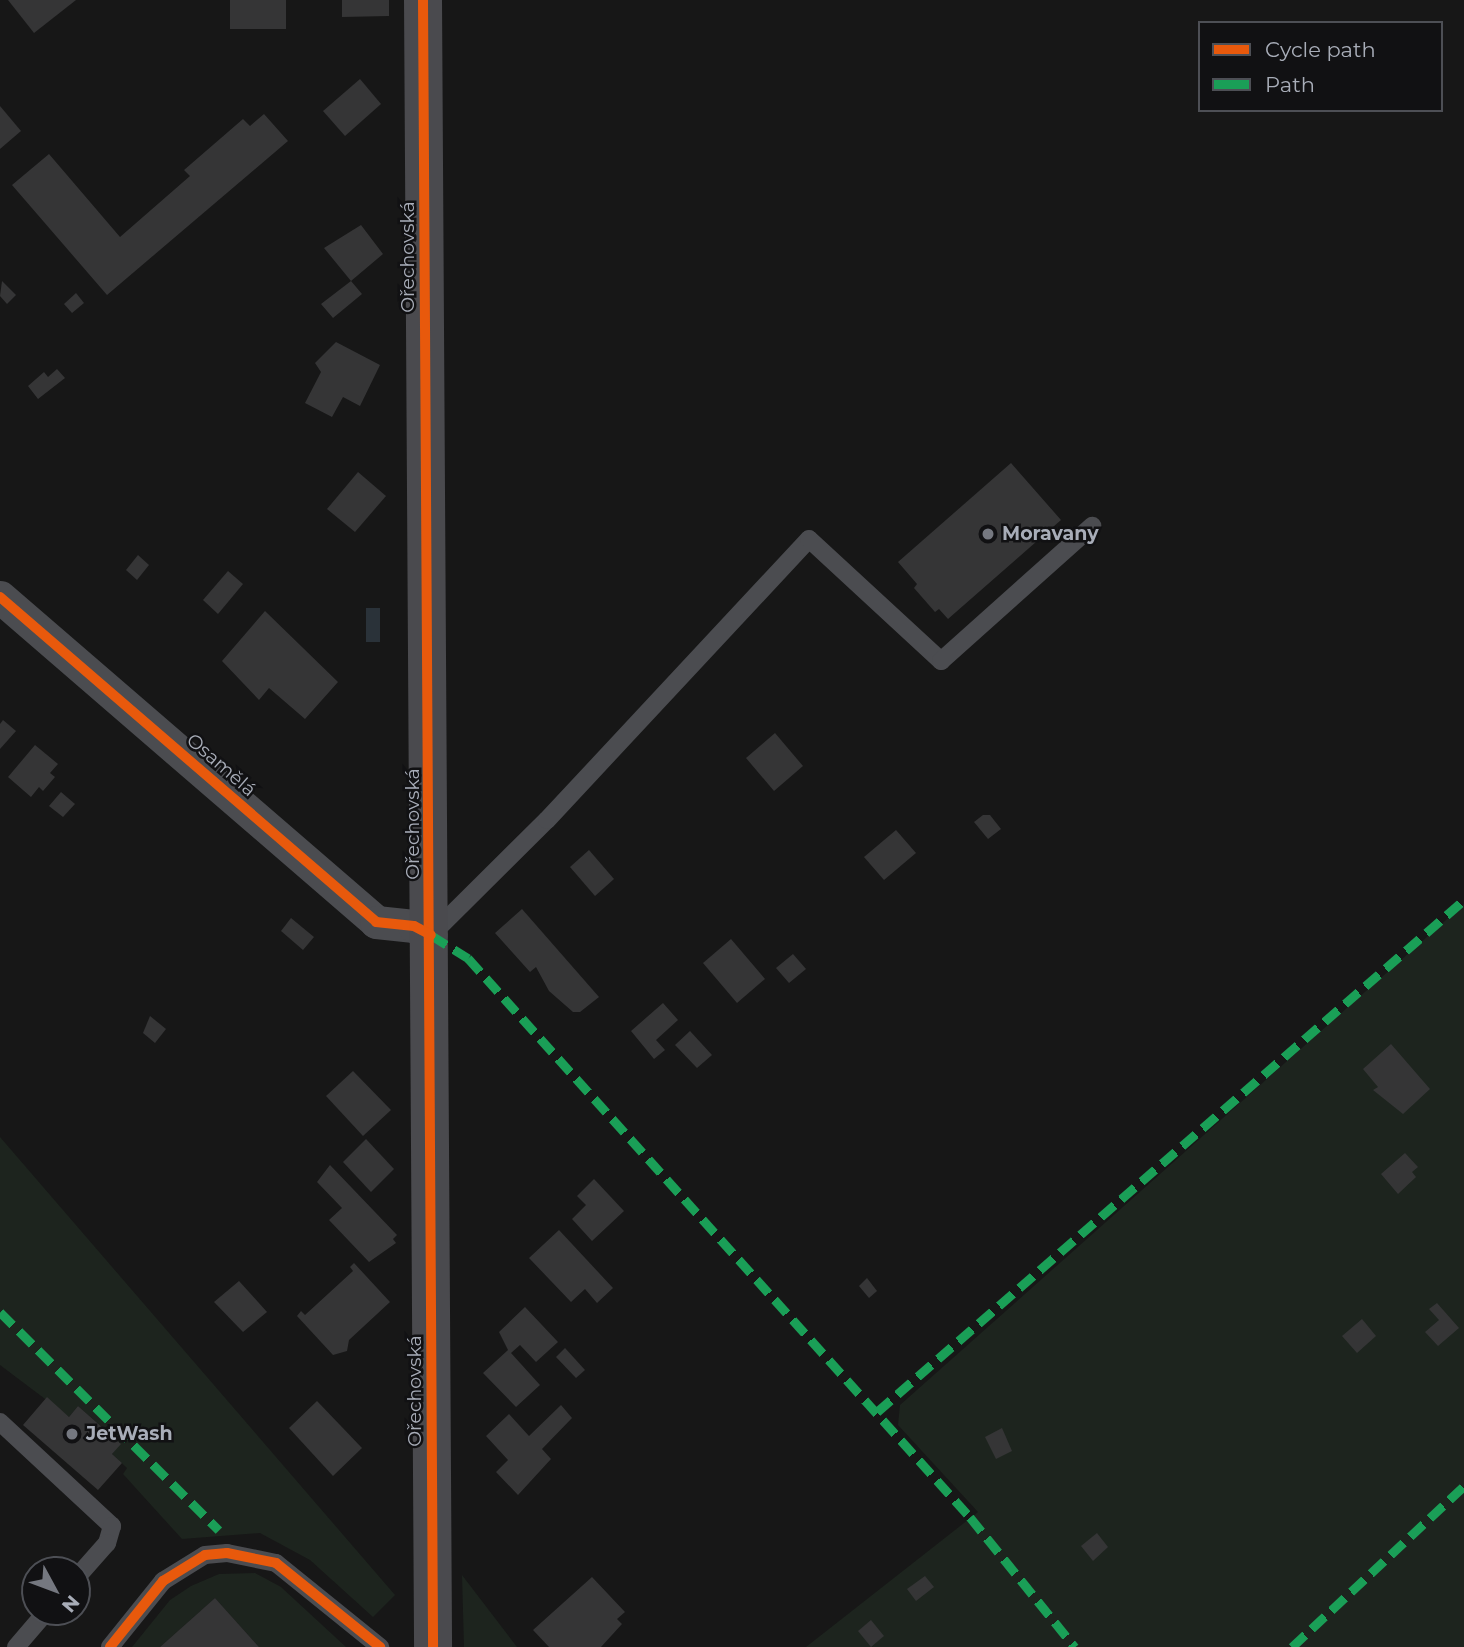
<!DOCTYPE html>
<html>
<head>
<meta charset="utf-8">
<style>
  body { margin:0 }
  #map { position:relative; width:1464px; height:1647px; overflow:hidden; background:#171717; font-family:Montserrat,sans-serif }
  div>[style] { position:absolute }
  [style*='--x'] { left:calc(var(--x)*1px); top:calc(var(--y)*1px); width:calc(var(--w)*1px); rotate:calc(var(--a)*1deg) }
  .green>* { inset:0; background:#1d241e }
  .water>* { inset:0; background:#2a3239 }
  .building>* { inset:0; background:#353536 }
  .lane>* { height:18px; margin:-9px; padding:0 9px; transform-origin:9px; border-radius:9px; background:#4b4c50 }
  .street>* { height:33px; margin:-16.5px; padding:0 16.5px; transform-origin:16.5px; border-radius:16.5px; background:#4b4c50 }
  .secondary>* { height:38px; margin:-19px; padding:0 19px; transform-origin:19px; border-radius:19px; background:#4a4a4e }
  .quiet>* { height:9px; margin-top:-4.5px; transform-origin:0; background:repeating-linear-gradient(90deg,#1a9f57 0 18px,transparent 0 27px) }
  .cycleway>* { height:10px; margin:-5px; padding:0 5px; transform-origin:5px; border-radius:5px; background:#e8590c }
  .dots>* { width:19px; height:19px; translate:-50% -50%; box-sizing:border-box; border:4px solid #111113; border-radius:50% }
  span { translate:-50% -50%; white-space:nowrap; text-align:center; line-height:1.15; -webkit-text-stroke:5px #111113; paint-order:stroke }
  .street-label { font-size:19px; color:#a8adb8 }
  .poi-label { font-size:19px; color:#a8adb8; font-weight:700 }
  .left { translate:0 -50%; text-align:left }
  .legend { position:absolute; left:1198px; top:21px; width:245px; height:91px; box-sizing:border-box; background:#111113; border:2px solid #4d4f55; margin:0; padding:9px 12px; list-style:none; font-size:21px; color:#a8adb8 }
  .legend li { display:flex; align-items:center; gap:14px; height:35px }
  .legend b { width:35px; border:2px solid #4d4f55 }
  .north { position:absolute; left:21px; top:1556px; width:70px; height:70px; box-sizing:border-box; background:#111113; border:2px solid #4d4f55; border-radius:50%; rotate:131deg; font-size:19px; font-weight:700; line-height:28px; text-align:center; color:#a8adb8 }
  .north::after { content:''; display:block; margin:auto; width:24px; height:32px; background:#757880; clip-path:polygon(50% 0,100% 100%,50% 72%,0 100%) }
</style>
</head>
<body>
<div id="map">
  <div class="green">
    <div style="clip-path:polygon(1464px 904px,1464px 1647px,806px 1647px,978px 1512px,898px 1425px,900px 1405px)"></div>
    <div style="clip-path:polygon(0 1137px,395px 1595px,373px 1617px,310px 1560px,260px 1533px,182px 1539px,123px 1474px,127px 1468px,112px 1454px,120px 1443px,78px 1406px,69px 1417px,0 1365px)"></div>
    <div style="clip-path:polygon(255px 1573px,281px 1587px,346px 1647px,259px 1647px,215px 1598px,160px 1647px,132px 1647px,170px 1600px,191px 1586px,219px 1574px)"></div>
    <div style="clip-path:polygon(462px 1575px,517px 1647px,464px 1647px)"></div>
  </div>
  <div class="water">
    <div style="clip-path:polygon(366px 608px,380px 608px,380px 642px,366px 642px)"></div>
  </div>
  <div class="building">
    <div style="clip-path:polygon(8px 0,76px 0,34px 33px)"></div>
    <div style="clip-path:polygon(230px 0,286px 0,286px 29px,230px 29px)"></div>
    <div style="clip-path:polygon(342px 0,389px 0,389px 16px,342px 17px)"></div>
    <div style="clip-path:polygon(360px 79px,381px 104px,345px 136px,323px 111px)"></div>
    <div style="clip-path:polygon(0 106px,21px 131px,0 149px)"></div>
    <div style="clip-path:polygon(264px 114px,288px 141px,107px 295px,12px 185px,49px 154px,120px 237px,190px 176px,184px 170px,243px 119px,250px 126px)"></div>
    <div style="clip-path:polygon(361px 225px,383px 254px,351px 281px,362px 294px,333px 318px,321px 304px,351px 281px,324px 248px)"></div>
    <div style="clip-path:polygon(2px 281px,16px 295px,7px 304px,0 296px)"></div>
    <div style="clip-path:polygon(76px 293px,84px 303px,72px 313px,64px 304px)"></div>
    <div style="clip-path:polygon(336px 342px,380px 365px,360px 406px,343px 397px,332px 417px,305px 403px,321px 372px,315px 363px)"></div>
    <div style="clip-path:polygon(57px 369px,65px 378px,38px 399px,28px 386px,44px 372px,48px 377px)"></div>
    <div style="clip-path:polygon(1011px 463px,1061px 520px,948px 619px,939px 609px,935px 612px,914px 588px,917px 584px,898px 562px)"></div>
    <div style="clip-path:polygon(358px 472px,386px 496px,355px 532px,327px 509px)"></div>
    <div style="clip-path:polygon(138px 555px,149px 565px,137px 580px,126px 570px)"></div>
    <div style="clip-path:polygon(228px 571px,243px 584px,218px 614px,203px 600px)"></div>
    <div style="clip-path:polygon(265px 611px,338px 682px,305px 719px,269px 688px,259px 700px,222px 661px)"></div>
    <div style="clip-path:polygon(3px 720px,16px 731px,0 749px,0 724px)"></div>
    <div style="clip-path:polygon(775px 733px,803px 766px,774px 791px,746px 758px)"></div>
    <div style="clip-path:polygon(35px 745px,58px 764px,50px 773px,55px 777px,43px 791px,39px 787px,31px 797px,8px 777px)"></div>
    <div style="clip-path:polygon(61px 792px,75px 804px,63px 817px,49px 806px)"></div>
    <div style="clip-path:polygon(983px 815px,990px 815px,1001px 829px,988px 839px,974px 822px)"></div>
    <div style="clip-path:polygon(896px 830px,916px 853px,884px 880px,864px 857px)"></div>
    <div style="clip-path:polygon(589px 850px,614px 879px,595px 896px,570px 867px)"></div>
    <div style="clip-path:polygon(522px 909px,599px 997px,580px 1012px,573px 1012px,549px 991px,536px 967px,530px 972px,495px 933px)"></div>
    <div style="clip-path:polygon(291px 918px,314px 937px,303px 950px,281px 931px)"></div>
    <div style="clip-path:polygon(731px 939px,765px 979px,737px 1003px,703px 963px)"></div>
    <div style="clip-path:polygon(793px 954px,806px 969px,789px 983px,776px 968px)"></div>
    <div style="clip-path:polygon(663px 1003px,678px 1020px,656px 1040px,665px 1050px,654px 1059px,631px 1031px)"></div>
    <div style="clip-path:polygon(150px 1016px,166px 1029px,155px 1043px,143px 1033px)"></div>
    <div style="clip-path:polygon(690px 1031px,712px 1055px,697px 1068px,675px 1045px)"></div>
    <div style="clip-path:polygon(1391px 1044px,1430px 1089px,1403px 1114px,1373px 1090px,1378px 1087px,1363px 1069px)"></div>
    <div style="clip-path:polygon(353px 1071px,391px 1110px,363px 1136px,326px 1096px)"></div>
    <div style="clip-path:polygon(366px 1139px,394px 1169px,371px 1192px,343px 1162px)"></div>
    <div style="clip-path:polygon(1405px 1153px,1418px 1167px,1412px 1172px,1416px 1177px,1398px 1194px,1381px 1174px)"></div>
    <div style="clip-path:polygon(330px 1165px,397px 1235px,393px 1239px,396px 1243px,369px 1262px,329px 1220px,342px 1208px,317px 1182px)"></div>
    <div style="clip-path:polygon(594px 1179px,624px 1211px,592px 1241px,572px 1219px,586px 1205px,577px 1196px)"></div>
    <div style="clip-path:polygon(559px 1230px,613px 1288px,597px 1303px,585px 1289px,571px 1302px,529px 1258px)"></div>
    <div style="clip-path:polygon(354px 1263px,390px 1302px,349px 1340px,347px 1351px,333px 1355px,297px 1316px,301px 1311px,305px 1315px,353px 1271px,350px 1267px)"></div>
    <div style="clip-path:polygon(867px 1278px,877px 1291px,869px 1298px,859px 1286px)"></div>
    <div style="clip-path:polygon(239px 1281px,267px 1312px,243px 1332px,214px 1302px)"></div>
    <div style="clip-path:polygon(1437px 1303px,1459px 1328px,1438px 1346px,1425px 1332px,1439px 1320px,1429px 1309px)"></div>
    <div style="clip-path:polygon(525px 1307px,558px 1342px,536px 1362px,520px 1345px,511px 1353px,540px 1385px,516px 1407px,483px 1373px,508px 1350px,499px 1332px)"></div>
    <div style="clip-path:polygon(1362px 1319px,1376px 1336px,1357px 1353px,1342px 1336px)"></div>
    <div style="clip-path:polygon(565px 1348px,585px 1370px,576px 1378px,556px 1357px)"></div>
    <div style="clip-path:polygon(47px 1397px,69px 1417px,78px 1406px,121px 1444px,112px 1454px,122px 1463px,98px 1490px,23px 1425px)"></div>
    <div style="clip-path:polygon(317px 1401px,362px 1448px,333px 1476px,289px 1428px)"></div>
    <div style="clip-path:polygon(561px 1405px,572px 1418px,542px 1449px,551px 1459px,518px 1495px,496px 1472px,508px 1460px,486px 1436px,509px 1414px,529px 1436px)"></div>
    <div style="clip-path:polygon(1002px 1428px,1012px 1451px,996px 1459px,985px 1437px)"></div>
    <div style="clip-path:polygon(1097px 1533px,1108px 1547px,1093px 1561px,1081px 1546px)"></div>
    <div style="clip-path:polygon(925px 1576px,934px 1587px,916px 1601px,907px 1589px)"></div>
    <div style="clip-path:polygon(592px 1577px,625px 1612px,617px 1619px,622px 1624px,601px 1647px,549px 1647px,533px 1630px)"></div>
    <div style="clip-path:polygon(215px 1598px,259px 1647px,160px 1647px)"></div>
    <div style="clip-path:polygon(871px 1620px,884px 1636px,871px 1647px,858px 1631px)"></div>
  </div>
  <div class="lane">
    <div style="--x:431;--y:935;--w:163;--a:-44.8"></div>
    <div style="--x:547;--y:820;--w:384;--a:-47"></div>
    <div style="--x:809;--y:539;--w:180;--a:42.7"></div>
    <div style="--x:941;--y:661;--w:203;--a:-41.8"></div>
    <div style="--x:0;--y:1422;--w:153;--a:42.9"></div>
    <div style="--x:112;--y:1526;--w:18;--a:106"></div>
    <div style="--x:107;--y:1543;--w:45;--a:131.4"></div>
    <div style="--x:16;--y:1647;--w:46;--a:-49.4"></div>
    <div style="--x:110;--y:1647;--w:85;--a:-51.2"></div>
    <div style="--x:163;--y:1581;--w:49;--a:-31.8"></div>
    <div style="--x:205;--y:1555;--w:22;--a:-5"></div>
    <div style="--x:227;--y:1553;--w:50;--a:11.5"></div>
    <div style="--x:276;--y:1563;--w:134;--a:38.9"></div>
  </div>
  <div class="street">
    <div style="--x:0;--y:597;--w:497;--a:40.8"></div>
    <div style="--x:376;--y:922;--w:38;--a:6"></div>
    <div style="--x:414;--y:926;--w:19;--a:28"></div>
  </div>
  <div class="secondary">
    <div style="--x:423;--y:0;--w:1647;--a:89.65"></div>
  </div>
  <div class="quiet">
    <div style="--x:431;--y:935;--w:44;--a:31.9"></div>
    <div style="--x:468;--y:958;--w:751;--a:48.08"></div>
    <div style="--x:970;--y:1517;--w:167;--a:51.1"></div>
    <div style="--x:0;--y:1312;--w:309;--a:44.9"></div>
    <div style="--x:877;--y:1412;--w:779;--a:-41.1"></div>
    <div style="--x:1292;--y:1647;--w:236;--a:-43.1"></div>
  </div>
  <div class="cycleway">
    <div style="--x:423;--y:0;--w:1647;--a:89.65"></div>
    <div style="--x:0;--y:597;--w:497;--a:40.8"></div>
    <div style="--x:376;--y:922;--w:38;--a:6"></div>
    <div style="--x:414;--y:926;--w:19;--a:28"></div>
    <div style="--x:110;--y:1647;--w:85;--a:-51.2"></div>
    <div style="--x:163;--y:1581;--w:49;--a:-31.8"></div>
    <div style="--x:205;--y:1555;--w:22;--a:-5"></div>
    <div style="--x:227;--y:1553;--w:50;--a:11.5"></div>
    <div style="--x:276;--y:1563;--w:134;--a:38.9"></div>
  </div>
  <div class="dots">
    <div style="left:988px;top:534px;background:#757880"></div>
    <div style="left:72px;top:1434px;background:#757880"></div>
  </div>
  <div class="street-label">
    <span style="left:408px;top:257px;rotate:-90deg">Ořechovská</span>
    <span style="left:221px;top:765px;rotate:41deg">Osamělá</span>
    <span style="left:413px;top:824px;rotate:-90deg">Ořechovská</span>
    <span style="left:415px;top:1391px;rotate:-90deg">Ořechovská</span>
  </div>
  <div class="poi-label">
    <span class="left" style="left:1002px;top:534px">Moravany</span>
    <span class="left" style="left:86px;top:1434px">JetWash</span>
  </div>
  <ul class="legend">
  <li><b style="height:9px;background:#e8590c"></b>Cycle path</li>
  <li><b style="height:9px;background:#1a9f57"></b>Path</li>
  </ul>
  <div class="north">N</div>
</div>
</body>
</html>
